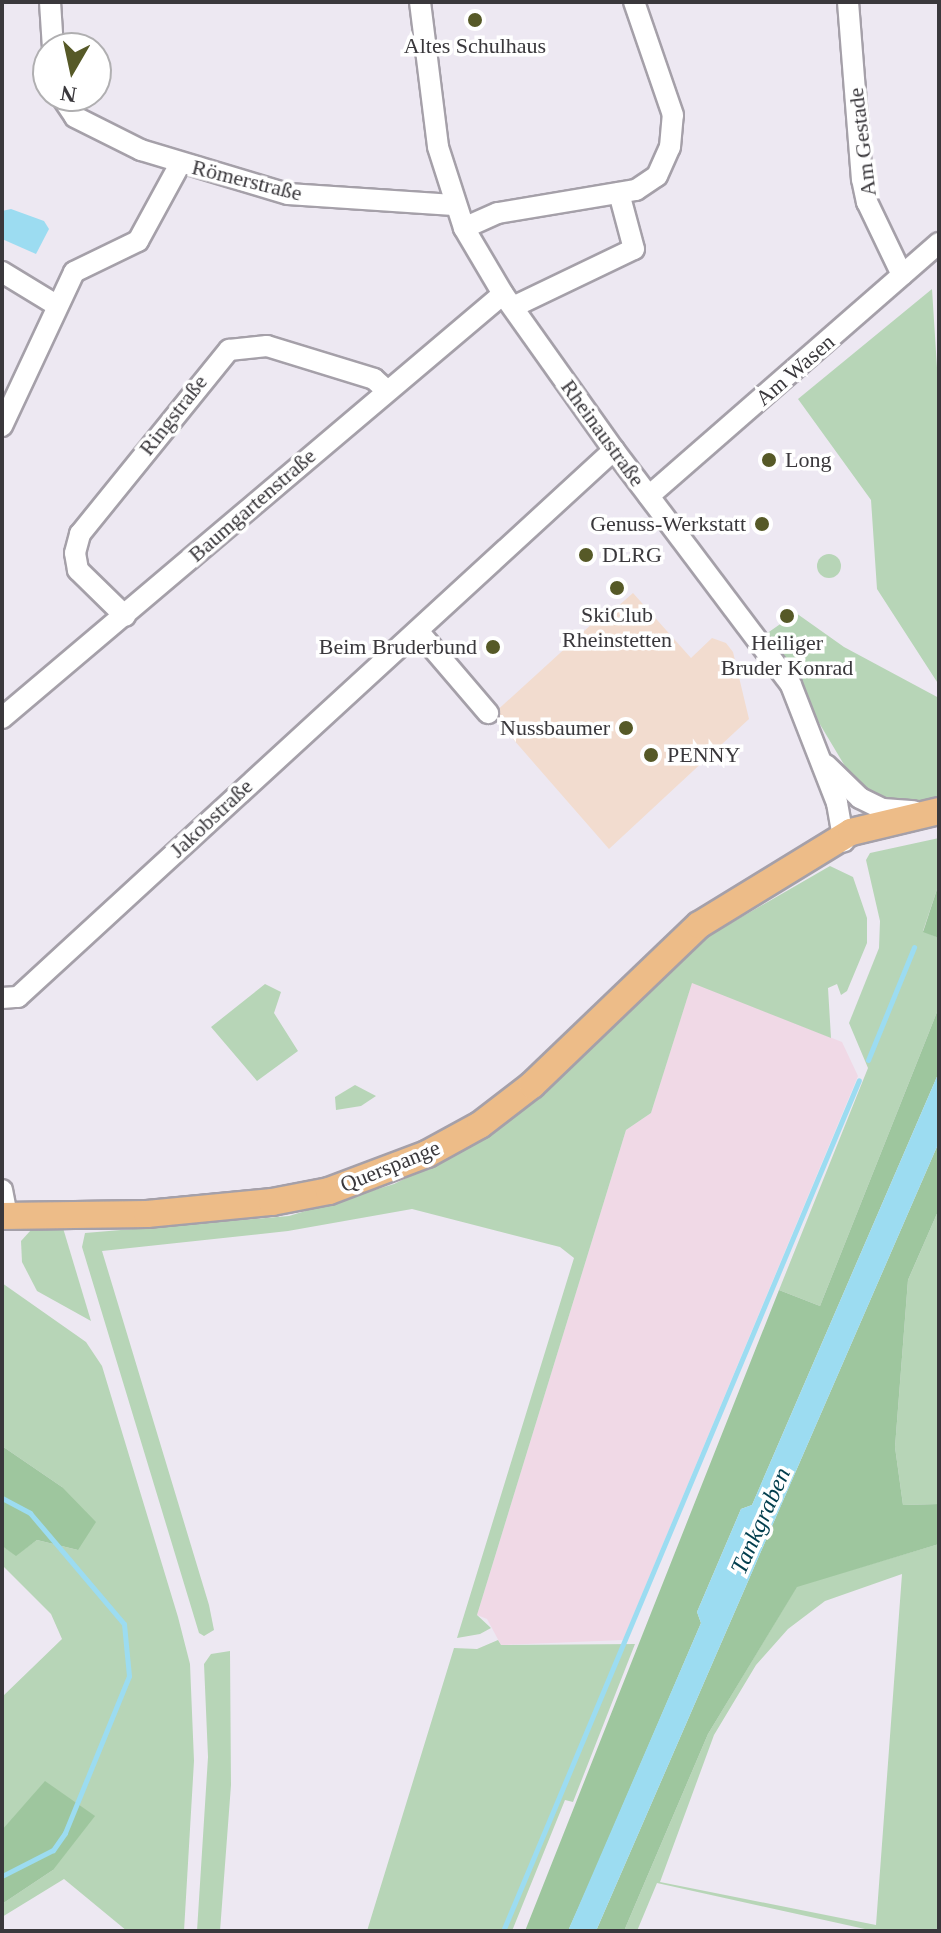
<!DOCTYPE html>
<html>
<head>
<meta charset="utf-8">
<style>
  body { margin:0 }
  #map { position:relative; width:941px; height:1933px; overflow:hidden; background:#ede8f2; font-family:Georgia,serif }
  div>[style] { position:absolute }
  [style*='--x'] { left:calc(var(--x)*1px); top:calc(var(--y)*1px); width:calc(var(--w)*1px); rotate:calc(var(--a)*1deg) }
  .commercial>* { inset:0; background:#f2dccf }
  .industrial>* { inset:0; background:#f0d9e6 }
  .green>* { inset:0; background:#b7d5b7 }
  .round { border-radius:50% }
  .forest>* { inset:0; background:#9ec69e }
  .water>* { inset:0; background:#9cdcf1 }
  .stream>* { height:5px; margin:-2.5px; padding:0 2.5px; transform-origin:2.5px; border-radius:2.5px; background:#9cdcf1 }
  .roads { filter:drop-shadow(2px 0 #a5a0a9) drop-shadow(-2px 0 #a5a0a9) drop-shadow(0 2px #a5a0a9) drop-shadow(0 -2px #a5a0a9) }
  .minor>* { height:20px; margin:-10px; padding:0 10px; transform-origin:10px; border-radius:10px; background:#fff }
  .major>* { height:26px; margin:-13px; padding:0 13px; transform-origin:13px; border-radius:13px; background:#edbc88 }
  .dots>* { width:22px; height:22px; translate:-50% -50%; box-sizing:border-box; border:4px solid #fff; border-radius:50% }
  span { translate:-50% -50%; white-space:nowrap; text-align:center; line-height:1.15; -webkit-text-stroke:7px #fff; paint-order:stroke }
  .poi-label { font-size:22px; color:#3a383c }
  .left { translate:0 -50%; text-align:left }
  .right { translate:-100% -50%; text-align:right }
  .street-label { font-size:22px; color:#3a383c }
  .water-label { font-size:24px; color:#023e4d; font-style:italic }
  .frame { position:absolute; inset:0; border:4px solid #3a383c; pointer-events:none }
  .north { position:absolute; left:32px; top:32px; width:80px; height:80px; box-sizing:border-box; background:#fff; border:2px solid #b0afb1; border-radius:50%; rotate:189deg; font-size:22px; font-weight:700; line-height:32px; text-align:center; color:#3a383c }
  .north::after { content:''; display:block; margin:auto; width:28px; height:36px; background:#565927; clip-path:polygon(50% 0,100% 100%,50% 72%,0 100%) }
</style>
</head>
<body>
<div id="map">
  <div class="commercial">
    <div style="clip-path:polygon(633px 593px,691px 658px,712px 638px,726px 643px,733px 652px,749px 719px,609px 849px,492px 715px,605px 612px,608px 615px)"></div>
  </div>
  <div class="industrial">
    <div style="clip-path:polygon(692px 982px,842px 1042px,858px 1076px,623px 1640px,501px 1645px,487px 1619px,477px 1615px,626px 1130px,651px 1113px)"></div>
  </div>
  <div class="green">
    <div style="clip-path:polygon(932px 289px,939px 399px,939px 685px,877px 589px,871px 500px,798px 399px)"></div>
    <div class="round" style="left:817px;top:554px;width:24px;height:24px"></div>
    <div style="clip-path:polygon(796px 613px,844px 647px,939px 698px,939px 803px,872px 798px,858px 788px,766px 634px)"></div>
    <div style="clip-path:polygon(939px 838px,939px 883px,923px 931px,939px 938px,939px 1007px,820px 1306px,779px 1290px,868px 1068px,849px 1023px,879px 948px,880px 921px,866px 860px,870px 853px)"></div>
    <div style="clip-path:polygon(830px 866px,853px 877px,867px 918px,867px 943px,847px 991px,841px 995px,837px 984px,828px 988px,831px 1038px,692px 983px,651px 1113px,626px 1130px,477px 1615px,491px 1628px,480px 1634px,457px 1638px,574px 1258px,560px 1247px,412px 1209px,288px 1231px,102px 1251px,209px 1605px,214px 1630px,204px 1636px,199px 1633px,82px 1247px,85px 1233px,289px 1216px,394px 1184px,471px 1146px,519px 1113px,705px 938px)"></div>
    <div style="clip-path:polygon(265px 984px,281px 992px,274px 1013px,298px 1051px,257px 1081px,211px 1027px)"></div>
    <div style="clip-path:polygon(355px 1085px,376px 1096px,361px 1106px,336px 1110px,335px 1097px)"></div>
    <div style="clip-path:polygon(939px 1209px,939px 1504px,903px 1505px,895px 1447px,908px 1280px)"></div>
    <div style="clip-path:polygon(63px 1228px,91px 1321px,37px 1291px,22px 1262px,21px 1241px,31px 1230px)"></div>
    <div style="clip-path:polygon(2px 1283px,86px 1342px,102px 1366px,178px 1617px,190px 1664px,194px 1761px,184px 1931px,127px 1931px,64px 1879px,2px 1917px,2px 1904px,53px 1870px,8px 1826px,2px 1830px,2px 1697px,62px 1639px,51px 1614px,2px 1565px,2px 1546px,16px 1555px,37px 1540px,78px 1550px,62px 1487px,2px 1446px)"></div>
    <div style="clip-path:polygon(evenodd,939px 1544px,939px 1931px,874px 1931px,657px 1883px,637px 1931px,624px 1931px,708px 1734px,797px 1586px,939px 1544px,902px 1574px,876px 1925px,660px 1882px,714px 1735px,756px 1665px,788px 1629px,825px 1601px,902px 1574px)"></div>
    <div style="clip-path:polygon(498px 1640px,501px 1645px,635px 1644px,573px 1802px,565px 1800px,512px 1931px,367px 1931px,454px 1648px,477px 1649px)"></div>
    <div style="clip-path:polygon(230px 1651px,231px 1785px,220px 1931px,197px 1931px,208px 1757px,204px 1664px,211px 1654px)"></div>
  </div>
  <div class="forest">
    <div style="clip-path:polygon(939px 883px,939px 938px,923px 932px)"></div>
    <div style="clip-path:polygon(939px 1007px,939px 1072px,752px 1505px,741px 1509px,697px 1612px,701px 1623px,589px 1884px,568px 1931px,525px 1931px,779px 1290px,820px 1306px)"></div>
    <div style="clip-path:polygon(939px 1142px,939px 1209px,908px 1280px,895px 1447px,903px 1505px,939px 1504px,939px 1544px,797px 1587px,708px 1734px,624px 1931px,596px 1931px)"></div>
    <div style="clip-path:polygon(2px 1446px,62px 1487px,96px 1522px,78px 1550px,37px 1540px,16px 1556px,2px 1546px)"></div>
    <div style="clip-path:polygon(45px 1781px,95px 1816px,53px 1870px,2px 1904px,2px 1830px)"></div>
  </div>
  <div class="water">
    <div style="clip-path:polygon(11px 209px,44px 221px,49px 229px,36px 254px,2px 239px,2px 211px)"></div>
    <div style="clip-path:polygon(939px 1072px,939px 1142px,596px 1931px,568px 1931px,701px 1623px,697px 1612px,741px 1509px,752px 1505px)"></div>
  </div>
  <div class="stream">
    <div style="--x:868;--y:1060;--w:122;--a:-67.8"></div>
    <div style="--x:2;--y:1498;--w:32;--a:28"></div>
    <div style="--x:30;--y:1513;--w:145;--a:49.7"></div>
    <div style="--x:124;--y:1624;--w:52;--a:84.5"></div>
    <div style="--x:129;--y:1676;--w:170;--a:112.2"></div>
    <div style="--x:65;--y:1833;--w:21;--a:125"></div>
    <div style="--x:53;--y:1850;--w:57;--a:153"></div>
    <div style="--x:503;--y:1931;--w:922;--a:-67.3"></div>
  </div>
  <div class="roads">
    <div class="minor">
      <div style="--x:50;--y:2;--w:46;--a:86.3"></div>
      <div style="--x:420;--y:2;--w:146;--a:82.9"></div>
      <div style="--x:438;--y:147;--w:85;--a:72.2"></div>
      <div style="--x:464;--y:228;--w:77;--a:59.4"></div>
      <div style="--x:503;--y:294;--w:191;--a:54.6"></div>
      <div style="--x:614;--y:450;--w:294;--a:53"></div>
      <div style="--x:791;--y:685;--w:127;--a:68.7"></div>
      <div style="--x:837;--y:803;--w:39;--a:80"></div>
      <div style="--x:848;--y:2;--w:178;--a:85.5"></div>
      <div style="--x:862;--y:179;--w:24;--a:78"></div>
      <div style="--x:867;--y:202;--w:81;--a:64.4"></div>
      <div style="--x:61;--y:96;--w:25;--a:56"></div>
      <div style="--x:75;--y:117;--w:74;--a:26.6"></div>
      <div style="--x:141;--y:150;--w:153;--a:16.7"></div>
      <div style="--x:288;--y:194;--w:166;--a:3.8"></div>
      <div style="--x:464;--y:228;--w:37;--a:-24"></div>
      <div style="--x:498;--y:213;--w:140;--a:-9.5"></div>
      <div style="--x:636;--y:190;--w:25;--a:-34"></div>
      <div style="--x:657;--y:176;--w:32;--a:-66"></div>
      <div style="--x:670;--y:147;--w:32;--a:-85"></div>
      <div style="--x:673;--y:115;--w:120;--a:-109"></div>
      <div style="--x:2;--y:272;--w:63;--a:31.4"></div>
      <div style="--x:513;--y:307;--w:134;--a:-25.6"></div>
      <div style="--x:634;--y:249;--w:58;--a:-105"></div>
      <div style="--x:2;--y:426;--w:170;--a:-64.9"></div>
      <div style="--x:74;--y:272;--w:71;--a:-25.8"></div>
      <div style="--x:138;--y:241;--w:88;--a:-61.4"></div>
      <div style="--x:649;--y:496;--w:385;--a:-41.1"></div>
      <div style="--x:125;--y:616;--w:66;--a:-135.6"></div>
      <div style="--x:78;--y:570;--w:17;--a:-100"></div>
      <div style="--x:75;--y:553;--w:20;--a:-75"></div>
      <div style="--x:80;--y:534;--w:237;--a:-51"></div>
      <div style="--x:229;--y:350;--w:38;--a:-6"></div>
      <div style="--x:267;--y:346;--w:112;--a:17.1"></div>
      <div style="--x:374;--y:379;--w:15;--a:42"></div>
      <div style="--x:418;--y:631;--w:108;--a:49.5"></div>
      <div style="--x:2;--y:718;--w:656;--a:-40.24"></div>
      <div style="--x:826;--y:765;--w:47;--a:44.1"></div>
      <div style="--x:860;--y:798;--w:25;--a:26"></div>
      <div style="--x:883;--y:809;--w:31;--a:4"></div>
      <div style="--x:2;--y:998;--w:16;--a:-4"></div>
      <div style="--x:18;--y:997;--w:809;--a:-42.55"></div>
      <div style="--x:2;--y:1190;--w:26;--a:79"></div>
    </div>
    <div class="major">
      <div style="--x:2;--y:1216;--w:145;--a:-0.8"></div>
      <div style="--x:147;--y:1214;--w:126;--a:-5.5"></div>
      <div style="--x:272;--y:1202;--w:58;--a:-10.9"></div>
      <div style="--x:329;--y:1191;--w:105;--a:-20.7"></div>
      <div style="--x:427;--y:1154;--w:60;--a:-28.7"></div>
      <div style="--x:480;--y:1125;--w:66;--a:-37.6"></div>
      <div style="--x:532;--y:1085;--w:231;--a:-43.8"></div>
      <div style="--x:699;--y:925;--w:178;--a:-31.5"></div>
      <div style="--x:851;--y:832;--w:90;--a:-13.4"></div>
    </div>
  </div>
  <div class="dots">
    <div style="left:475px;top:20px;background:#565927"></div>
    <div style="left:769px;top:460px;background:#565927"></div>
    <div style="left:762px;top:524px;background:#565927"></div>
    <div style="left:586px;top:555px;background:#565927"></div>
    <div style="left:617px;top:588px;background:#565927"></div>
    <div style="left:787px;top:616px;background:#565927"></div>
    <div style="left:493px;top:647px;background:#565927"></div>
    <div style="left:626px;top:728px;background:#565927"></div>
    <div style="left:651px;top:755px;background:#565927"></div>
  </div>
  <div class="poi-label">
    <span style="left:475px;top:46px">Altes Schulhaus</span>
    <span class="left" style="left:785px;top:460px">Long</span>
    <span class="right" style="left:746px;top:524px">Genuss-Werkstatt</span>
    <span class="left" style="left:602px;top:555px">DLRG</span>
    <span style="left:617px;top:627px">SkiClub<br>Rheinstetten</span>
    <span style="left:787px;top:655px">Heiliger<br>Bruder Konrad</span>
    <span class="right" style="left:477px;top:647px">Beim Bruderbund</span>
    <span class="right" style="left:610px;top:728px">Nussbaumer</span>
    <span class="left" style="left:667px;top:755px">PENNY</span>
  </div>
  <div class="street-label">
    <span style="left:862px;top:142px;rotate:-97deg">Am Gestade</span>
    <span style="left:247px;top:180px;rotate:14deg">Römerstraße</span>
    <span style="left:795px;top:370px;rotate:-41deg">Am Wasen</span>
    <span style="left:173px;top:415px;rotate:-52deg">Ringstraße</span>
    <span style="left:603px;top:433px;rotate:54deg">Rheinaustraße</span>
    <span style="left:252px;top:505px;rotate:-41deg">Baumgartenstraße</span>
    <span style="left:211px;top:818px;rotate:-43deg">Jakobstraße</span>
    <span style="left:390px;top:1166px;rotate:-22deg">Querspange</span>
  </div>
  <div class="water-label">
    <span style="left:761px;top:1521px;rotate:-66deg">Tankgraben</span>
  </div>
  <div class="frame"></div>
  <div class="north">N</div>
</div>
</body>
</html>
